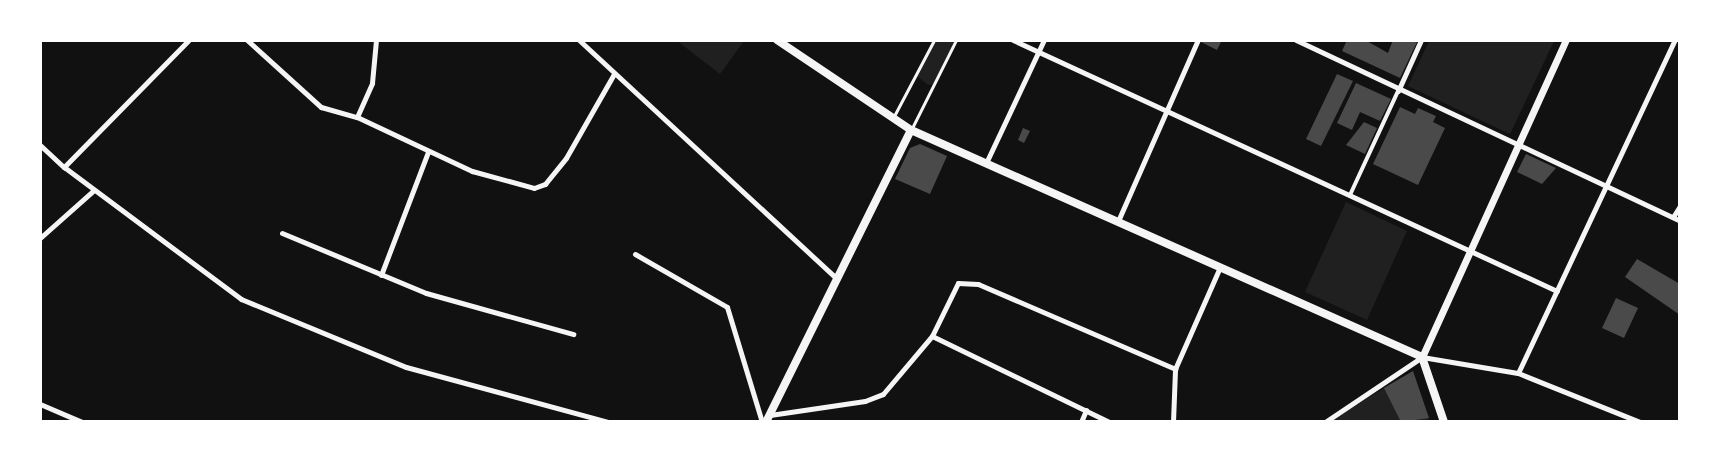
<!DOCTYPE html>
<html>
<head>
<meta charset="utf-8">
<style>
  body { margin:0 }
  #map { position:relative; width:1720px; height:462px; overflow:hidden; background:#111; font-family:"Source Sans 3",sans-serif }
  div>[style] { position:absolute }
  [style*='--x'] { left:calc(var(--x)*1px); top:calc(var(--y)*1px); width:calc(var(--w)*1px); rotate:calc(var(--a)*1deg) }
  .green>* { inset:0; background:#202020 }
  .building>* { inset:0; background:#4a4a4a }
  .service>* { height:3px; margin:-1.5px; padding:0 1.5px; transform-origin:1.5px; border-radius:1.5px; background:#f5f5f5 }
  .pedestrian>* { height:4px; margin:-2px; padding:0 2px; transform-origin:2px; border-radius:2px; background:#f5f5f5 }
  .minor>* { height:5px; margin:-2.5px; padding:0 2.5px; transform-origin:2.5px; border-radius:2.5px; background:#f5f5f5 }
  .tertiary>* { height:7px; margin:-3.5px; padding:0 3.5px; transform-origin:3.5px; border-radius:3.5px; background:#f5f5f5 }
  .secondary>* { height:8px; margin:-4px; padding:0 4px; transform-origin:4px; border-radius:4px; background:#f5f5f5 }
  span { translate:-50% -50%; white-space:nowrap; text-align:center; line-height:1.15; -webkit-text-stroke:6px #fff; paint-order:stroke }
  .frame { position:absolute; inset:0; border:42px solid #fff; pointer-events:none }
</style>
</head>
<body>
<div id="map">
  <div class="green">
    <div style="clip-path:polygon(676px 40px,744px 40px,744px 41px,720px 74px)"></div>
    <div style="clip-path:polygon(934px 41px,956px 41px,934px 84px,928px 85px,916px 75px)"></div>
    <div style="clip-path:polygon(1429px 41px,1429px 40px,1554px 41px,1510px 134px,1408px 86px)"></div>
    <div style="clip-path:polygon(1346px 202px,1407px 231px,1367px 320px,1305px 292px)"></div>
    <div style="clip-path:polygon(1413px 371px,1429px 421px,1329px 422px,1384px 388px)"></div>
  </div>
  <div class="building">
    <div style="clip-path:polygon(1197px 40px,1222px 40px,1217px 50px)"></div>
    <div style="clip-path:polygon(1347px 40px,1365px 40px,1388px 53px,1393px 40px,1418px 40px,1400px 78px,1342px 51px)"></div>
    <div style="clip-path:polygon(1337px 74px,1353px 81px,1321px 146px,1306px 139px)"></div>
    <div style="clip-path:polygon(1356px 83px,1391px 99px,1380px 121px,1360px 112px,1352px 130px,1337px 123px)"></div>
    <div style="clip-path:polygon(1400px 107px,1415px 114px,1418px 108px,1436px 116px,1433px 122px,1445px 128px,1418px 185px,1373px 164px)"></div>
    <div style="clip-path:polygon(1364px 122px,1377px 128px,1365px 154px,1346px 145px)"></div>
    <div style="clip-path:polygon(1023px 128px,1030px 131px,1024px 143px,1018px 140px)"></div>
    <div style="clip-path:polygon(920px 144px,947px 156px,930px 194px,895px 179px,910px 148px)"></div>
    <div style="clip-path:polygon(1526px 154px,1556px 168px,1542px 184px,1517px 172px)"></div>
    <div style="clip-path:polygon(1637px 259px,1680px 284px,1680px 315px,1625px 277px)"></div>
    <div style="clip-path:polygon(1616px 298px,1638px 308px,1624px 338px,1602px 328px)"></div>
    <div style="clip-path:polygon(1413px 371px,1429px 418px,1401px 422px,1384px 388px)"></div>
  </div>
  <div class="service">
    <div style="--x:894;--y:116;--w:86;--a:-62.2"></div>
    <div style="--x:912;--y:128;--w:98;--a:-63.4"></div>
  </div>
  <div class="pedestrian">
    <div style="--x:1350;--y:195;--w:115;--a:-65.2"></div>
  </div>
  <div class="minor">
    <div style="--x:247;--y:40;--w:100;--a:42.2"></div>
    <div style="--x:321;--y:107;--w:37;--a:16"></div>
    <div style="--x:357;--y:117;--w:127;--a:25.2"></div>
    <div style="--x:472;--y:171;--w:64;--a:15.3"></div>
    <div style="--x:534;--y:188;--w:12;--a:-20"></div>
    <div style="--x:545;--y:184;--w:33;--a:-51"></div>
    <div style="--x:566;--y:158;--w:97;--a:-60.3"></div>
    <div style="--x:579;--y:40;--w:352;--a:42.8"></div>
    <div style="--x:1013;--y:40;--w:599;--a:24.77"></div>
    <div style="--x:1296;--y:40;--w:425;--a:25.2"></div>
    <div style="--x:1398;--y:91;--w:56;--a:-65.7"></div>
    <div style="--x:357;--y:117;--w:37;--a:-66"></div>
    <div style="--x:372;--y:83;--w:43;--a:-84.7"></div>
    <div style="--x:40;--y:145;--w:33;--a:43"></div>
    <div style="--x:64;--y:167;--w:221;--a:36.7"></div>
    <div style="--x:241;--y:299;--w:178;--a:22.4"></div>
    <div style="--x:406;--y:367;--w:210;--a:15.2"></div>
    <div style="--x:986;--y:163;--w:136;--a:-64.8"></div>
    <div style="--x:64;--y:167;--w:178;--a:-45.5"></div>
    <div style="--x:1673;--y:217;--w:13;--a:-58"></div>
    <div style="--x:1118;--y:221;--w:198;--a:-66.2"></div>
    <div style="--x:282;--y:233;--w:156;--a:22.6"></div>
    <div style="--x:426;--y:293;--w:153;--a:15.6"></div>
    <div style="--x:40;--y:238;--w:72;--a:-41.6"></div>
    <div style="--x:635;--y:254;--w:106;--a:29.9"></div>
    <div style="--x:727;--y:307;--w:120;--a:73.1"></div>
    <div style="--x:381;--y:275;--w:132;--a:-69.1"></div>
    <div style="--x:932;--y:336;--w:59;--a:-63.9"></div>
    <div style="--x:958;--y:283;--w:20;--a:3"></div>
    <div style="--x:978;--y:284;--w:215;--a:23.3"></div>
    <div style="--x:1175;--y:369;--w:111;--a:-66.2"></div>
    <div style="--x:1518;--y:373;--w:368;--a:-64.8"></div>
    <div style="--x:40;--y:404;--w:46;--a:23.2"></div>
    <div style="--x:770;--y:415;--w:96;--a:-8.4"></div>
    <div style="--x:865;--y:401;--w:19;--a:-21"></div>
    <div style="--x:883;--y:394;--w:76;--a:-49.8"></div>
    <div style="--x:932;--y:336;--w:197;--a:25.9"></div>
    <div style="--x:1081;--y:422;--w:13;--a:-67"></div>
    <div style="--x:1173;--y:422;--w:53;--a:-87.8"></div>
    <div style="--x:1325;--y:422;--w:117;--a:-33.8"></div>
    <div style="--x:1422;--y:357;--w:97;--a:9.5"></div>
    <div style="--x:1518;--y:373;--w:131;--a:21.9"></div>
  </div>
  <div class="tertiary">
    <div style="--x:1422;--y:357;--w:348;--a:-65.6"></div>
  </div>
  <div class="secondary">
    <div style="--x:777;--y:40;--w:161;--a:33.9"></div>
    <div style="--x:911;--y:130;--w:559;--a:23.95"></div>
    <div style="--x:1422;--y:357;--w:69;--a:71.3"></div>
    <div style="--x:766;--y:422;--w:326;--a:-63.6"></div>
  </div>
  <div class="frame"></div>
</div>
</body>
</html>
